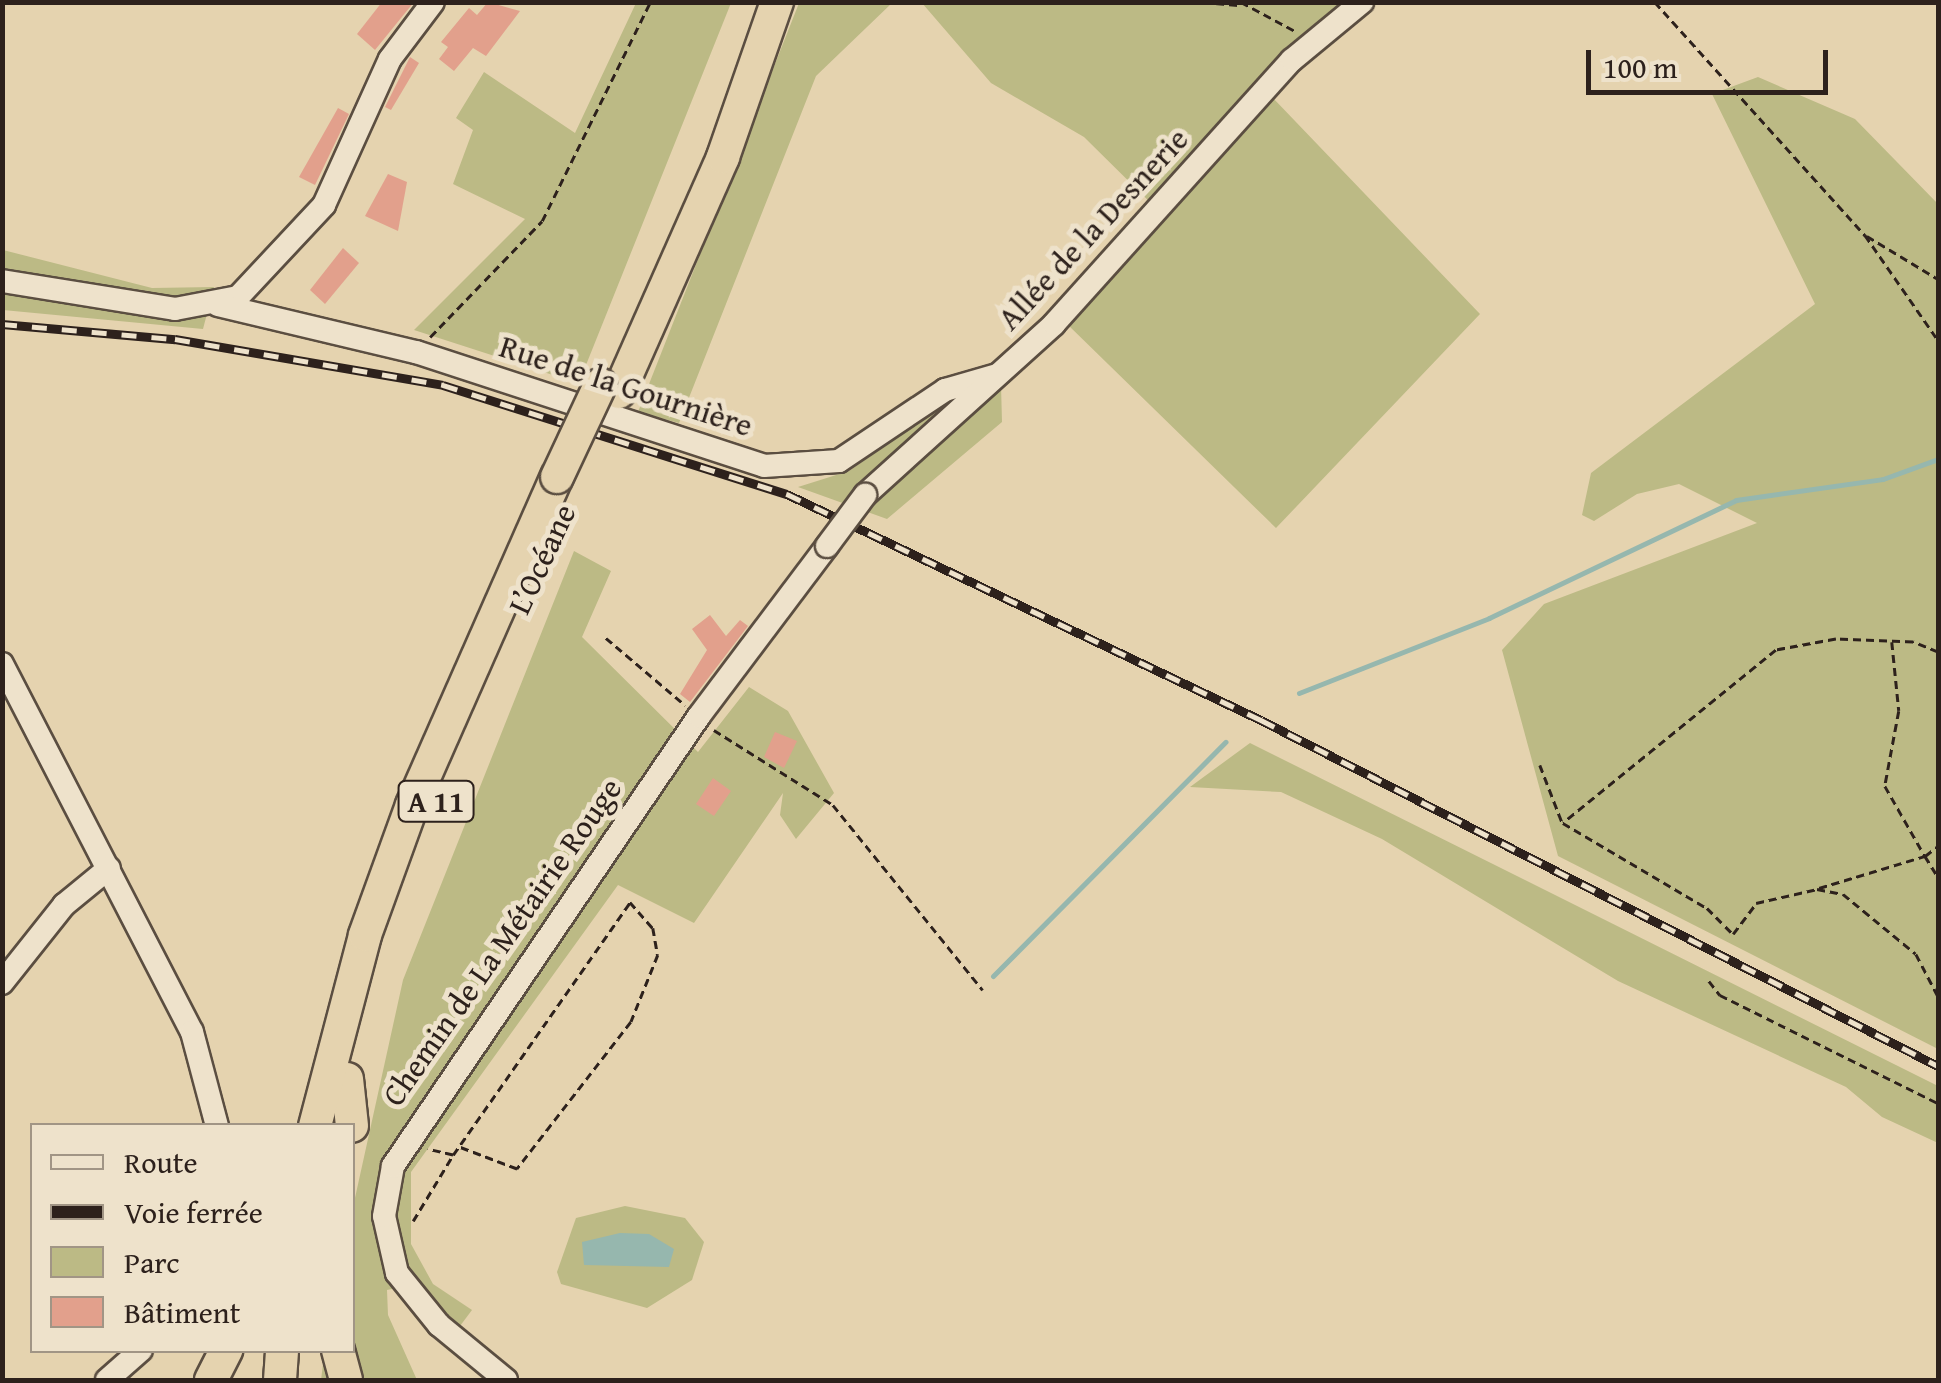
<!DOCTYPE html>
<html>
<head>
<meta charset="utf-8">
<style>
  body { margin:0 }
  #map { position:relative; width:1941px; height:1383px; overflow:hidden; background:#e5d3af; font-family:"Gentium Book Plus",serif }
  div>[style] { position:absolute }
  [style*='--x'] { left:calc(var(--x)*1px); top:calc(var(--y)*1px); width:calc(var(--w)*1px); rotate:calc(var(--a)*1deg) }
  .green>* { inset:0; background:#bcba85 }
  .water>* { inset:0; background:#96b7ae }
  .stream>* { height:5px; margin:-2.5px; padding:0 2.5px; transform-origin:2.5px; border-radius:2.5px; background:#96b7ae }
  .building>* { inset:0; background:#e2a08c }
  .path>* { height:2.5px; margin-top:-1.25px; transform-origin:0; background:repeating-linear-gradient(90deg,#2d211c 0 8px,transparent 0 13px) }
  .roads { filter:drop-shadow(2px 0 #5b4e41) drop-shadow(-2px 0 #5b4e41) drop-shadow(0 2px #5b4e41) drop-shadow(0 -2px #5b4e41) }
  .minor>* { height:22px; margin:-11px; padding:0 11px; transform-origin:11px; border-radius:11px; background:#eee2cb }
  .highway>* { height:32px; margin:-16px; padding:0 16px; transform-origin:16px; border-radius:16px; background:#e5d3af }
  .rail>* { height:9px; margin-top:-4.5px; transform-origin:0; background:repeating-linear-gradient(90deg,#eee2cb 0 15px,#2d211c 0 30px); box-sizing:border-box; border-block:2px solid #2d211c }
  .bridges { filter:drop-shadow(2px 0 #5b4e41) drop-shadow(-2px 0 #5b4e41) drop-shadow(0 2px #5b4e41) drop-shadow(0 -2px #5b4e41) }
  .minor-bridge>* { height:22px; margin:-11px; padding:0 11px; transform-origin:11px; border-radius:11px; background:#eee2cb }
  .highway-bridge>* { height:32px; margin:-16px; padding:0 16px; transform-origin:16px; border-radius:16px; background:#e5d3af }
  span { translate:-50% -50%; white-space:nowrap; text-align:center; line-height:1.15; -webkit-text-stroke:10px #eee2cb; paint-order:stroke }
  .shield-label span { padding:2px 8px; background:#eee2cb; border:2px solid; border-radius:8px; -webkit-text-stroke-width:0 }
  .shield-label { font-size:30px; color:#2d211c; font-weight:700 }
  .street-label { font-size:32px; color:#2d211c }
  .frame { position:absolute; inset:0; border:5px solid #2d211c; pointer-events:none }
  .legend { position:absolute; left:30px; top:1123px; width:325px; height:230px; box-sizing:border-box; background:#eee2cb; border:2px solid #a19585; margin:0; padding:12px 18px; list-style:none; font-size:30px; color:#2d211c }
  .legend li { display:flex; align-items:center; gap:20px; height:50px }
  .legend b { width:50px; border:2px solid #a19585 }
  .scale { position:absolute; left:1586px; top:50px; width:242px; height:45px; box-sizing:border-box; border:5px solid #2d211c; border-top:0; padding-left:12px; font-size:30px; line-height:35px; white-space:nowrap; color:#2d211c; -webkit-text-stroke:8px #eee2cb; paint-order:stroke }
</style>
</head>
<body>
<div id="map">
  <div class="green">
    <div style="clip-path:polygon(636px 3px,731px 3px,586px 365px,556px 376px,414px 330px,525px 219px,453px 184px,473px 130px,456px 118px,484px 72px,575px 133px)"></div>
    <div style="clip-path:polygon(799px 3px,892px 3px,816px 76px,679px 423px,638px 412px)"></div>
    <div style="clip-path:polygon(922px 3px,1371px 3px,1272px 97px,1480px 314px,1276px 528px,1066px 323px,1166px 218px,1084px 137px,991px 83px)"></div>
    <div style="clip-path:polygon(1758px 77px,1855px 119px,1938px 204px,1938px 1049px,1558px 856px,1502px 650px,1544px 604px,1757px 523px,1679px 484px,1637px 494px,1594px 521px,1582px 515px,1591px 473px,1815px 304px,1712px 94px)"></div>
    <div style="clip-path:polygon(3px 250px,152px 288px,214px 287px,203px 329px,3px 310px)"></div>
    <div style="clip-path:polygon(1001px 385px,1002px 422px,887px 519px,798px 487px,849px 471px,936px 410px)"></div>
    <div style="clip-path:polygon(574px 551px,611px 571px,582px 637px,698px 752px,749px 687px,788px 711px,834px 793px,796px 839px,780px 815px,783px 793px,694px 923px,618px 885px,411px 1172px,411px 1244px,433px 1284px,472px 1310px,460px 1326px,415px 1284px,387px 1290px,388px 1315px,417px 1380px,321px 1380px,323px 1364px,352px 1350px,353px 1207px,403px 980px)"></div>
    <div style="clip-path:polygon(1250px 743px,1938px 1086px,1938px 1143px,1882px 1117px,1846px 1087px,1618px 981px,1382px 839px,1281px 792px,1190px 787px)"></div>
    <div style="clip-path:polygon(625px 1206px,685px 1218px,704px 1242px,692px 1280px,647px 1308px,561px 1284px,557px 1272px,576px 1218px)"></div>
  </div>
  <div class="water">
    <div style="clip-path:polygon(620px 1233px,649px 1234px,674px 1249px,669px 1267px,584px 1265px,582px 1242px)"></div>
  </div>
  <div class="stream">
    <div style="--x:1299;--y:693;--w:204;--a:-21.5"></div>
    <div style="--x:1489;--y:618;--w:274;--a:-25.5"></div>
    <div style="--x:1736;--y:500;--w:148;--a:-8.1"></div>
    <div style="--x:1883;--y:479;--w:59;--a:-20"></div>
    <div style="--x:993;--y:976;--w:330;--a:-45.2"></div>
  </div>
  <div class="building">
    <div style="clip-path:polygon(382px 2px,414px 2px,375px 50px,357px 34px)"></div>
    <div style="clip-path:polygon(488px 2px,520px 11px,486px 56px,473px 48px,454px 71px,439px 59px,448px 47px,441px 42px,469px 8px,477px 15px)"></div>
    <div style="clip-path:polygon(410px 57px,419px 63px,391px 110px,385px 107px)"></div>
    <div style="clip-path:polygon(338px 108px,349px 114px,315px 185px,299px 177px)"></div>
    <div style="clip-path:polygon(388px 174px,407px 182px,398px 231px,365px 216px)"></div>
    <div style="clip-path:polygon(343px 248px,359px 263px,325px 304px,310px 290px)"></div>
    <div style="clip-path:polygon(710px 615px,726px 636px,740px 620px,748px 626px,690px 702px,680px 694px,707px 650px,692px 629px)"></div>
    <div style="clip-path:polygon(775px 732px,797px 741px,784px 768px,764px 757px)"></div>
    <div style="clip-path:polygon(713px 778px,731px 791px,714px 816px,696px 804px)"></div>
  </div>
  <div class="path">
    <div style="--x:1203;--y:2;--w:38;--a:5"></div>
    <div style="--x:1241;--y:2;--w:64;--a:28.2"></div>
    <div style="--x:1655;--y:2;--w:314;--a:48"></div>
    <div style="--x:1865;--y:235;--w:128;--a:55.2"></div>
    <div style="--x:1867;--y:236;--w:83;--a:31.2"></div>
    <div style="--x:430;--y:337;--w:161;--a:-46"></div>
    <div style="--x:542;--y:221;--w:244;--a:-63.7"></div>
    <div style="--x:606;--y:638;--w:104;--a:40.3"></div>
    <div style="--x:1892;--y:642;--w:69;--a:84.2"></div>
    <div style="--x:1899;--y:711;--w:76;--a:100.6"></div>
    <div style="--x:1885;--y:786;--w:81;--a:60.3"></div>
    <div style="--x:1925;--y:856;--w:16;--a:-38"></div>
    <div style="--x:1938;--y:652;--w:27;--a:-158"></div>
    <div style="--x:1913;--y:642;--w:77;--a:-177.8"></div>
    <div style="--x:1836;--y:639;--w:61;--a:169.6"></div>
    <div style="--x:1776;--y:650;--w:274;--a:140.9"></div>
    <div style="--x:1563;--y:823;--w:167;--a:30.6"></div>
    <div style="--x:1707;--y:908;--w:37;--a:45"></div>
    <div style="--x:1733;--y:934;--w:39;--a:-53"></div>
    <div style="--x:1756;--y:903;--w:63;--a:-12.9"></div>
    <div style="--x:1817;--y:889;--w:26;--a:11"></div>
    <div style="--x:1843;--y:894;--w:94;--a:39.4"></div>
    <div style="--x:1916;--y:954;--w:47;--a:62.4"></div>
    <div style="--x:714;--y:730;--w:141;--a:32.2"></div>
    <div style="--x:833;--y:805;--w:238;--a:51"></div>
    <div style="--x:1540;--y:765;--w:61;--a:68.9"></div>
    <div style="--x:1819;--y:888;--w:111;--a:-16.8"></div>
    <div style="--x:1925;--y:856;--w:25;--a:58"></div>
    <div style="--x:1709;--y:981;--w:18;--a:52"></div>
    <div style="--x:1720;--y:995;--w:243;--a:26.4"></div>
    <div style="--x:453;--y:1155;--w:309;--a:-55"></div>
    <div style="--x:630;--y:902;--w:35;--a:49"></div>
    <div style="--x:653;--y:928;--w:27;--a:80"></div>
    <div style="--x:658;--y:955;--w:72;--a:111.9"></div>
    <div style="--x:631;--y:1022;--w:186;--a:127.8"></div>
    <div style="--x:517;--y:1169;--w:62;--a:-159.2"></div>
    <div style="--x:413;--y:1221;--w:77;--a:-58.8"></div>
    <div style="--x:453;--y:1155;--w:26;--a:-167"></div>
  </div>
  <div class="roads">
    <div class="minor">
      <div style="--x:2;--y:281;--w:175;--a:9.2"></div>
      <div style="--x:175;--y:309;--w:64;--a:-10.8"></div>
      <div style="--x:238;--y:297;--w:126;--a:-46.9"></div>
      <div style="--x:324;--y:205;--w:160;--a:-65.7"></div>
      <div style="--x:390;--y:59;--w:71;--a:-53"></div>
      <div style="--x:218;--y:305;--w:204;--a:13.4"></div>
      <div style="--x:416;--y:352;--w:366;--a:18.1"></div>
      <div style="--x:764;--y:466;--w:75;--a:-3.8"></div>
      <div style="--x:839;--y:461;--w:128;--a:-33.8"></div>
      <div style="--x:945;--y:390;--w:54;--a:-16.1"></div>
      <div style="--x:865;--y:495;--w:255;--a:-42.1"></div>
      <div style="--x:1054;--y:324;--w:355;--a:-48"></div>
      <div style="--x:1292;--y:60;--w:91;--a:-39.6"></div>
      <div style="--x:2;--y:664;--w:414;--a:62.7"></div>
      <div style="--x:192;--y:1032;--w:97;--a:75.1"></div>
      <div style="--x:2;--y:983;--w:100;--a:-51.5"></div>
      <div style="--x:64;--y:905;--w:58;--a:-39.4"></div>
      <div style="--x:107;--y:1380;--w:45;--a:-41.4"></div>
      <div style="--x:506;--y:1380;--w:87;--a:-140.6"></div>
      <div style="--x:439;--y:1325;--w:67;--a:-128.9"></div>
      <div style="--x:397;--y:1273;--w:58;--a:-102.8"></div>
      <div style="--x:384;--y:1216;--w:51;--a:-79.8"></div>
      <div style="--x:393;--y:1166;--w:544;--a:-55.78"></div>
      <div style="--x:699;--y:716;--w:213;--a:-53"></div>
    </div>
    <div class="highway">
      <div style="--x:619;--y:392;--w:257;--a:-66.1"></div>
      <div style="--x:723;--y:157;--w:164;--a:-70.8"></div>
      <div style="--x:347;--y:1079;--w:47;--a:83.9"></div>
      <div style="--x:315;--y:1126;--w:197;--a:-75.3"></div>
      <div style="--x:365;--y:935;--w:138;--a:-70.1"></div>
      <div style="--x:412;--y:805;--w:359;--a:-66.2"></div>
      <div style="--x:338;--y:1350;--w:31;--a:75"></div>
      <div style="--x:211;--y:1380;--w:34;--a:-63"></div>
      <div style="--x:280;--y:1380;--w:30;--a:-86"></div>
    </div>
  </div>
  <div class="rail">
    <div style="--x:2;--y:324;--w:174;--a:5"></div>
    <div style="--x:175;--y:339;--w:272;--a:9.7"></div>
    <div style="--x:443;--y:385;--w:361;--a:17.6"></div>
    <div style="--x:787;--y:494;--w:525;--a:25.49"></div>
    <div style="--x:1261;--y:720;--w:760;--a:27.07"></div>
  </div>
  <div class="bridges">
    <div class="minor-bridge">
      <div style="--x:827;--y:546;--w:64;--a:-53.3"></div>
    </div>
    <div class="highway-bridge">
      <div style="--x:557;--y:477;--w:102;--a:-64.9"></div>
    </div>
  </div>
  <div class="shield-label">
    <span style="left:436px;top:801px">A 11</span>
  </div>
  <div class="street-label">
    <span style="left:1093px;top:229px;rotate:-47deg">Allée de la Desnerie</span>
    <span style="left:626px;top:386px;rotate:18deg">Rue de la Gournière</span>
    <span style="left:542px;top:559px;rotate:-65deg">L’Océane</span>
    <span style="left:502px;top:942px;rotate:-55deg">Chemin de La Métairie Rouge</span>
  </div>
  <div class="frame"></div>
  <ul class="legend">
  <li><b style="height:12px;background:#eee2cb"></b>Route</li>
  <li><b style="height:12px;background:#2d211c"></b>Voie ferrée</li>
  <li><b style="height:28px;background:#bcba85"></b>Parc</li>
  <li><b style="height:28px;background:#e2a08c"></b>Bâtiment</li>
  </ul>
  <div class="scale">100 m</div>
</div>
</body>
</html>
